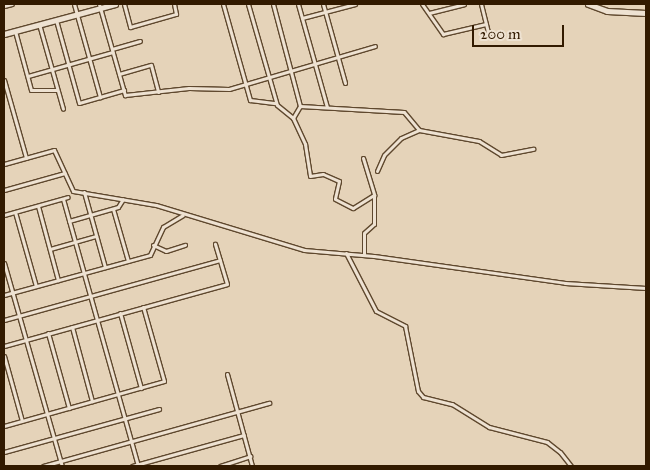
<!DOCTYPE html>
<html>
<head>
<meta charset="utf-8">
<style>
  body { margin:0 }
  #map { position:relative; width:650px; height:470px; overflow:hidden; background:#e5d3b9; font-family:"IM FELL Great Primer",serif }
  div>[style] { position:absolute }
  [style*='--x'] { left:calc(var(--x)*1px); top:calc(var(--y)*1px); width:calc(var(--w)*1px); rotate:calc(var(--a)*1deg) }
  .roads { filter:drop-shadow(1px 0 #5f482e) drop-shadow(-1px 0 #5f482e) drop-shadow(0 1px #5f482e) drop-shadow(0 -1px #5f482e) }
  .street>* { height:3px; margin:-1.5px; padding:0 1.5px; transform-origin:1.5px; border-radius:1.5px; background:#eee2d2 }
  .secondary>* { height:5px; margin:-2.5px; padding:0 2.5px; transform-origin:2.5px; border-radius:2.5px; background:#eee2d2 }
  span { translate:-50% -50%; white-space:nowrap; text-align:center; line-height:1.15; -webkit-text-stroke:4px #eee2d2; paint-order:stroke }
  .frame { position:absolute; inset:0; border:5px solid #321a00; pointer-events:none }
  .scale { position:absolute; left:472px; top:25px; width:92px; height:22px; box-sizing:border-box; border:2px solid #321a00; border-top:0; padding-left:6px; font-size:15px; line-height:18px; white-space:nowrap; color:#321a00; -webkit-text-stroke:4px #eee2d2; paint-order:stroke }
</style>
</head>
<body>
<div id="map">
  <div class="roads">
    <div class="street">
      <div style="--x:74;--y:4;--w:97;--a:74.4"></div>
      <div style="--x:99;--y:4;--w:95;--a:74.1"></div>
      <div style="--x:125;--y:95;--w:64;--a:-6.2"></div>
      <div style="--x:189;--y:88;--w:40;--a:1.4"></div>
      <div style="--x:229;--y:89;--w:152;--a:-16.4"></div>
      <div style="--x:124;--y:4;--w:24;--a:75"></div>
      <div style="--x:130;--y:27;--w:48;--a:-15.8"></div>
      <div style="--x:176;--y:14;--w:10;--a:-101"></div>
      <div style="--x:223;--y:4;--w:100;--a:74.3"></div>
      <div style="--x:250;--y:100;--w:26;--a:7"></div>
      <div style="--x:248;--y:4;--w:105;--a:74"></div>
      <div style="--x:277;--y:105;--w:21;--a:39"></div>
      <div style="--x:293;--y:118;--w:14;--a:-60"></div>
      <div style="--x:300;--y:106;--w:104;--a:3.3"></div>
      <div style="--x:404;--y:112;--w:23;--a:50"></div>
      <div style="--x:419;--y:130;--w:61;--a:10.4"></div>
      <div style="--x:479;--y:141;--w:26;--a:32"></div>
      <div style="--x:501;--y:155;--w:33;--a:-11"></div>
      <div style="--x:273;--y:4;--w:106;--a:75.2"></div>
      <div style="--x:298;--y:4;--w:107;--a:74.3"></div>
      <div style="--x:323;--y:4;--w:82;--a:74.4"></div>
      <div style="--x:422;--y:4;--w:37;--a:55"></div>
      <div style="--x:443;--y:34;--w:44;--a:-13.1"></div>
      <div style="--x:481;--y:4;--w:32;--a:76"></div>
      <div style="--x:4;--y:6;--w:8;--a:-14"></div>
      <div style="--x:429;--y:13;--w:36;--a:-14"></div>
      <div style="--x:302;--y:18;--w:55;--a:-14.8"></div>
      <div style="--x:56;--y:20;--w:86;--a:74.5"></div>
      <div style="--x:79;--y:103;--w:47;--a:-16.1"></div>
      <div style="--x:39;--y:24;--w:88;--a:74.2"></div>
      <div style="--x:15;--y:31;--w:61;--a:74.8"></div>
      <div style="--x:31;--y:90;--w:26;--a:0"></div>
      <div style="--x:112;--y:49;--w:29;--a:-16"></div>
      <div style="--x:119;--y:74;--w:33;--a:-16"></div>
      <div style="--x:151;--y:65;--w:28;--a:75"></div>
      <div style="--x:28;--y:76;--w:88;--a:-15.8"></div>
      <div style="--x:4;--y:80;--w:81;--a:74.2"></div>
      <div style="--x:293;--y:118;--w:29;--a:65"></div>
      <div style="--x:305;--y:144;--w:32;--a:81"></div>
      <div style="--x:310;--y:176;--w:13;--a:-9"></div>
      <div style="--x:323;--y:174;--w:17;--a:24"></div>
      <div style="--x:339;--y:181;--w:18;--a:103"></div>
      <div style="--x:335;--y:199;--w:20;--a:27"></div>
      <div style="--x:353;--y:208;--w:25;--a:-32"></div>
      <div style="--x:363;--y:158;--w:39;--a:73"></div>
      <div style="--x:374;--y:195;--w:29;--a:90"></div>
      <div style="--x:374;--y:224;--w:13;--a:138"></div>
      <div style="--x:364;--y:233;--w:22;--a:90"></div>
      <div style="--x:4;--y:164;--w:52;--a:-15.6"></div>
      <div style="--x:54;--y:150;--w:45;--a:65.1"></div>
      <div style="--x:73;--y:191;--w:84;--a:9.6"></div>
      <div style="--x:156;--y:205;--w:155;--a:16.9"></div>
      <div style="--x:304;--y:250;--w:70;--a:4.9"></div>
      <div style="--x:374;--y:256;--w:193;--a:8"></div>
      <div style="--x:565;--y:283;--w:81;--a:3.5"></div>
      <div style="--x:377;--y:171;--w:17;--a:-66"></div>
      <div style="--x:384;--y:155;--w:24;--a:-45"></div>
      <div style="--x:401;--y:138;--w:20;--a:-24"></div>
      <div style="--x:4;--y:190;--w:63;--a:-15.6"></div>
      <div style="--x:84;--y:192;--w:78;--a:74.4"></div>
      <div style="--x:63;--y:199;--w:277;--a:74.3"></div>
      <div style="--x:38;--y:206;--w:77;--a:74.9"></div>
      <div style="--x:113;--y:209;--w:54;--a:73.9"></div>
      <div style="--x:15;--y:212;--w:77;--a:74.2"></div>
      <div style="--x:4;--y:215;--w:66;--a:-15.7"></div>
      <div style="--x:69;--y:221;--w:51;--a:-15.9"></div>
      <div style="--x:118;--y:207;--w:9;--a:-58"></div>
      <div style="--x:153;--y:245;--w:14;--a:25"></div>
      <div style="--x:166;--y:251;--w:20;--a:-18"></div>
      <div style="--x:50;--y:249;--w:48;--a:-15.8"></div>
      <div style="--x:346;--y:253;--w:65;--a:62.7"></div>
      <div style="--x:376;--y:311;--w:33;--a:27"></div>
      <div style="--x:405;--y:326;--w:66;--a:78.7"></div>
      <div style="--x:418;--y:391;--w:8;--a:50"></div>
      <div style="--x:423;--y:397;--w:30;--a:14"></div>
      <div style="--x:452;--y:404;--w:44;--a:31.9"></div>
      <div style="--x:489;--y:427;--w:60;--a:14.5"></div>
      <div style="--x:547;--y:442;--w:16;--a:38"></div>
      <div style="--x:560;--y:452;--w:18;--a:52"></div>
      <div style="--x:4;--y:263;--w:211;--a:74.1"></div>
      <div style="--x:4;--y:295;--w:151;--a:-15.3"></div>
      <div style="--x:150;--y:255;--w:31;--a:-65"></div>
      <div style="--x:163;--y:227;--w:23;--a:-31"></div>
      <div style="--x:120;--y:313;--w:78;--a:74.4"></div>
      <div style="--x:4;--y:320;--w:224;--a:-15.5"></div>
      <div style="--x:72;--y:327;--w:77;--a:74.9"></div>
      <div style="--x:48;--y:333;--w:78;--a:74.4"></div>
      <div style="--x:4;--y:346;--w:231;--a:-15.5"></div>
      <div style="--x:227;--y:284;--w:42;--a:-106.7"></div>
      <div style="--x:4;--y:356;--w:67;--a:74.5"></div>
      <div style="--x:227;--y:374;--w:95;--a:74.8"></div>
      <div style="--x:4;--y:426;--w:166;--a:-15.7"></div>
      <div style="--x:164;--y:381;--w:77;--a:-105.8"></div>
      <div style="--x:4;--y:452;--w:161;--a:-15.5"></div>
      <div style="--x:43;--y:466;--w:235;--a:-15.6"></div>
      <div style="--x:132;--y:466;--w:116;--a:-15.5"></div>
      <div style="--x:220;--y:466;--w:32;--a:-18"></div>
    </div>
    <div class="secondary">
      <div style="--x:588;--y:4;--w:20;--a:20"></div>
      <div style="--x:607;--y:11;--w:39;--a:3"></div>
      <div style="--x:4;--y:34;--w:115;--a:-15.1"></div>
    </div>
  </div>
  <div class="frame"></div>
  <div class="scale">200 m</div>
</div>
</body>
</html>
